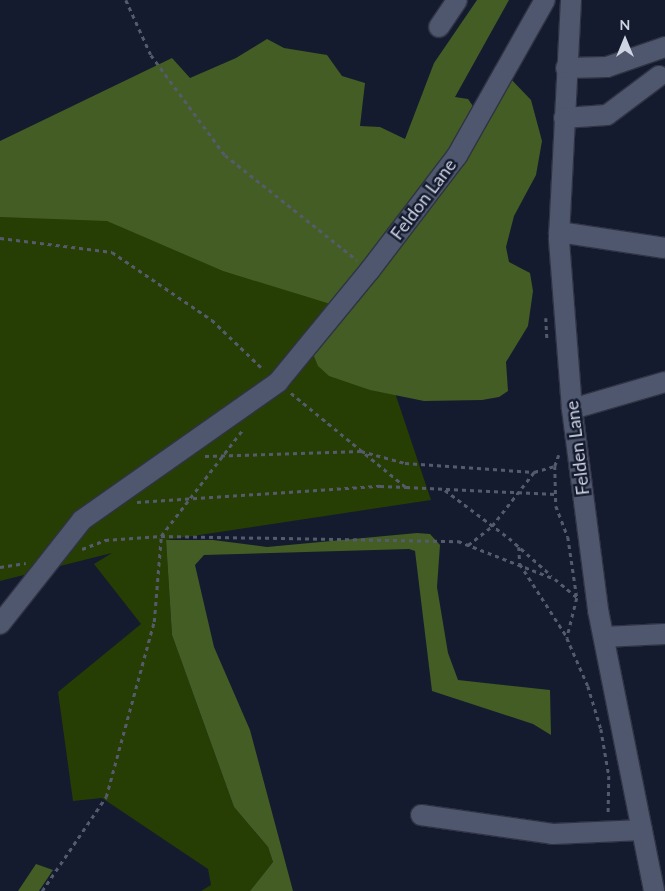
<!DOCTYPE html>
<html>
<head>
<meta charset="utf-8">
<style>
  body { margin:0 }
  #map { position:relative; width:665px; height:891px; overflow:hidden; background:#141b2e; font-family:Lato,sans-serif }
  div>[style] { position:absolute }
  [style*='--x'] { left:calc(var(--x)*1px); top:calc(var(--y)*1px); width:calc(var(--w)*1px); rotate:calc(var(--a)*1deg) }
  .green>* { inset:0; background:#263d04 }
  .forest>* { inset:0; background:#435d24 }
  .path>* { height:2.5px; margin-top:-1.25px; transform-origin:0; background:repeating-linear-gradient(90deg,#555b6d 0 4px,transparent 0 8px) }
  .roads { filter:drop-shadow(1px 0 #303343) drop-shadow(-1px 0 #303343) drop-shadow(0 1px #303343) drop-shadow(0 -1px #303343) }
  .minor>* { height:20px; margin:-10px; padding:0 10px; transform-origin:10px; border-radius:10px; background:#4e576e }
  span { translate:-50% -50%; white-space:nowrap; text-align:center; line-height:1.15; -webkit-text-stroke:5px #141b2e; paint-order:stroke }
  .street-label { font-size:18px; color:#cfd4e2 }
  .north { position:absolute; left:600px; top:15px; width:50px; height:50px; -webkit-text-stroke:4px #141b2e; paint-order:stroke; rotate:0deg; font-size:14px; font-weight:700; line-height:20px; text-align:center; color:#cfd4e2 }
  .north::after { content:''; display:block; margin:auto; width:18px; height:22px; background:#cfd4e2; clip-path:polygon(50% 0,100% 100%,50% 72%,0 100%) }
</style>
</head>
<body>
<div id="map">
  <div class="green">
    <div style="clip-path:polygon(290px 80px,431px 500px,166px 540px,172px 635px,234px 807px,268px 847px,273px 862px,250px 891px,201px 891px,211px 885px,208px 869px,102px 798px,73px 801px,58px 692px,141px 624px,94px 564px,112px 553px,0 581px,0 193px)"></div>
  </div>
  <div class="forest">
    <div style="clip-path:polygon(477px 0,509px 0,455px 97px,468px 99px,477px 112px,337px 306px,223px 271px,107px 221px,0 217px,0 141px,172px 58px,190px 78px,236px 58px,267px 39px,284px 48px,327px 55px,342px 76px,365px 83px,360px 126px,380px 127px,405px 139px,434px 63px)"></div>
    <div style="clip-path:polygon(508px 76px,531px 100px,542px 141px,536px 175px,514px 216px,506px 247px,509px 262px,530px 273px,533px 291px,528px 326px,506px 362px,508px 391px,499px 397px,482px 400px,424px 401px,370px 390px,329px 376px,318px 366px,311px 349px)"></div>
    <div style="clip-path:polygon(417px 533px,430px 534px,440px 545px,437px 587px,448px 653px,458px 680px,550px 690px,551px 735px,533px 724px,432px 691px,415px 551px,409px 549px,204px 555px,195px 565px,214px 647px,250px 730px,293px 891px,250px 891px,273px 862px,268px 847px,234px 807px,172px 635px,166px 540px,213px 540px,267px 547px)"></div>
    <div style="clip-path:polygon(36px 864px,53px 870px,39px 891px,18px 891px)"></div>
  </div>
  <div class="path">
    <div style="--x:126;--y:0;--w:60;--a:65.6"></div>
    <div style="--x:151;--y:55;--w:124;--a:53.5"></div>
    <div style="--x:225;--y:155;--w:169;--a:38.5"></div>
    <div style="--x:0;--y:238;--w:113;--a:7.1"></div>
    <div style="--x:112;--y:252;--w:121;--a:34.2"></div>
    <div style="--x:212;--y:320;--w:72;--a:43.9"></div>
    <div style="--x:546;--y:318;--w:20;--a:87"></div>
    <div style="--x:291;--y:393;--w:149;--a:39.3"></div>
    <div style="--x:406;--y:487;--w:150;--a:2.7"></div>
    <div style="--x:559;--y:455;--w:12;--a:110"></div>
    <div style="--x:555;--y:466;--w:40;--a:88.6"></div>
    <div style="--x:556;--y:506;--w:33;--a:69"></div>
    <div style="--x:568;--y:537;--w:62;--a:81.6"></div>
    <div style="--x:577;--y:598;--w:41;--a:104"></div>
    <div style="--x:567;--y:638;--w:52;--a:66.4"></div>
    <div style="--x:588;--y:686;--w:45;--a:73.2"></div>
    <div style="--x:601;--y:729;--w:48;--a:80.3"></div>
    <div style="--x:609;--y:776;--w:39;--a:91"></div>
    <div style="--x:205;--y:456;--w:156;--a:-1.8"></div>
    <div style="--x:361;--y:451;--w:46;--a:15.3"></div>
    <div style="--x:405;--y:463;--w:129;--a:4"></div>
    <div style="--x:534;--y:472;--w:22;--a:-16"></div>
    <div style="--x:445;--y:490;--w:80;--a:36.9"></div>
    <div style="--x:509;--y:538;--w:57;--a:41.5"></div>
    <div style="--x:137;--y:502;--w:244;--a:-3.8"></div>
    <div style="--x:380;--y:486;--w:26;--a:2"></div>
    <div style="--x:468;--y:545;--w:31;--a:-38"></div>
    <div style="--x:492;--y:526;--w:68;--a:-52.1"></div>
    <div style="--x:519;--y:547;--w:17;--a:87"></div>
    <div style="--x:520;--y:564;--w:87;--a:57.2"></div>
    <div style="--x:82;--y:549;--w:25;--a:-21"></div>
    <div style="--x:105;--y:540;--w:56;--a:-4.1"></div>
    <div style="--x:161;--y:536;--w:297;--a:1"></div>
    <div style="--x:458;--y:541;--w:104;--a:21.4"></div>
    <div style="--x:555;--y:579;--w:30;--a:40"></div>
    <div style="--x:0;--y:567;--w:26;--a:-9"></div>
    <div style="--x:42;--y:891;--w:114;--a:-55.8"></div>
    <div style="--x:106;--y:797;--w:181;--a:-74.7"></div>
    <div style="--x:154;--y:622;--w:86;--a:-85.3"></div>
    <div style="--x:161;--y:536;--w:135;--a:-52.5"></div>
  </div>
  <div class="roads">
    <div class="minor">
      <div style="--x:571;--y:0;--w:240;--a:92.9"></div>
      <div style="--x:559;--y:240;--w:169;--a:85.6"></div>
      <div style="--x:572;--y:409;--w:203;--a:82.6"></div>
      <div style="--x:598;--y:610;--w:287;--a:78.7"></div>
      <div style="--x:439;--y:27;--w:32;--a:-56"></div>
      <div style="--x:566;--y:68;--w:41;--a:-1.4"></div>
      <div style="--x:607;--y:67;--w:61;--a:-19"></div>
      <div style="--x:564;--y:118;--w:43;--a:-4"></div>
      <div style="--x:607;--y:115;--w:65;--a:-36.9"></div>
      <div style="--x:559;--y:232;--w:107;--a:8.6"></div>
      <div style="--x:572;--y:409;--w:97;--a:-16.2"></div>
      <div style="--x:0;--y:624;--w:132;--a:-51.7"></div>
      <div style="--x:82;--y:520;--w:240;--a:-35.1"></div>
      <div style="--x:278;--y:382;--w:145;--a:-50.6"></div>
      <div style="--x:370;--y:270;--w:143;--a:-52.7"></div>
      <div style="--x:457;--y:156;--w:179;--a:-60.6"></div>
      <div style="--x:604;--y:637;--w:61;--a:-2.8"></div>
      <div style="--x:421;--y:815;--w:133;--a:8.2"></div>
      <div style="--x:553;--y:834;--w:89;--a:-2.6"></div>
    </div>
  </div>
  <div class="street-label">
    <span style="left:423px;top:199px;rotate:-53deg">Feldon Lane</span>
    <span style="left:577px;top:448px;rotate:-97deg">Felden Lane</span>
  </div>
  <div class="north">N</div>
</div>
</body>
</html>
